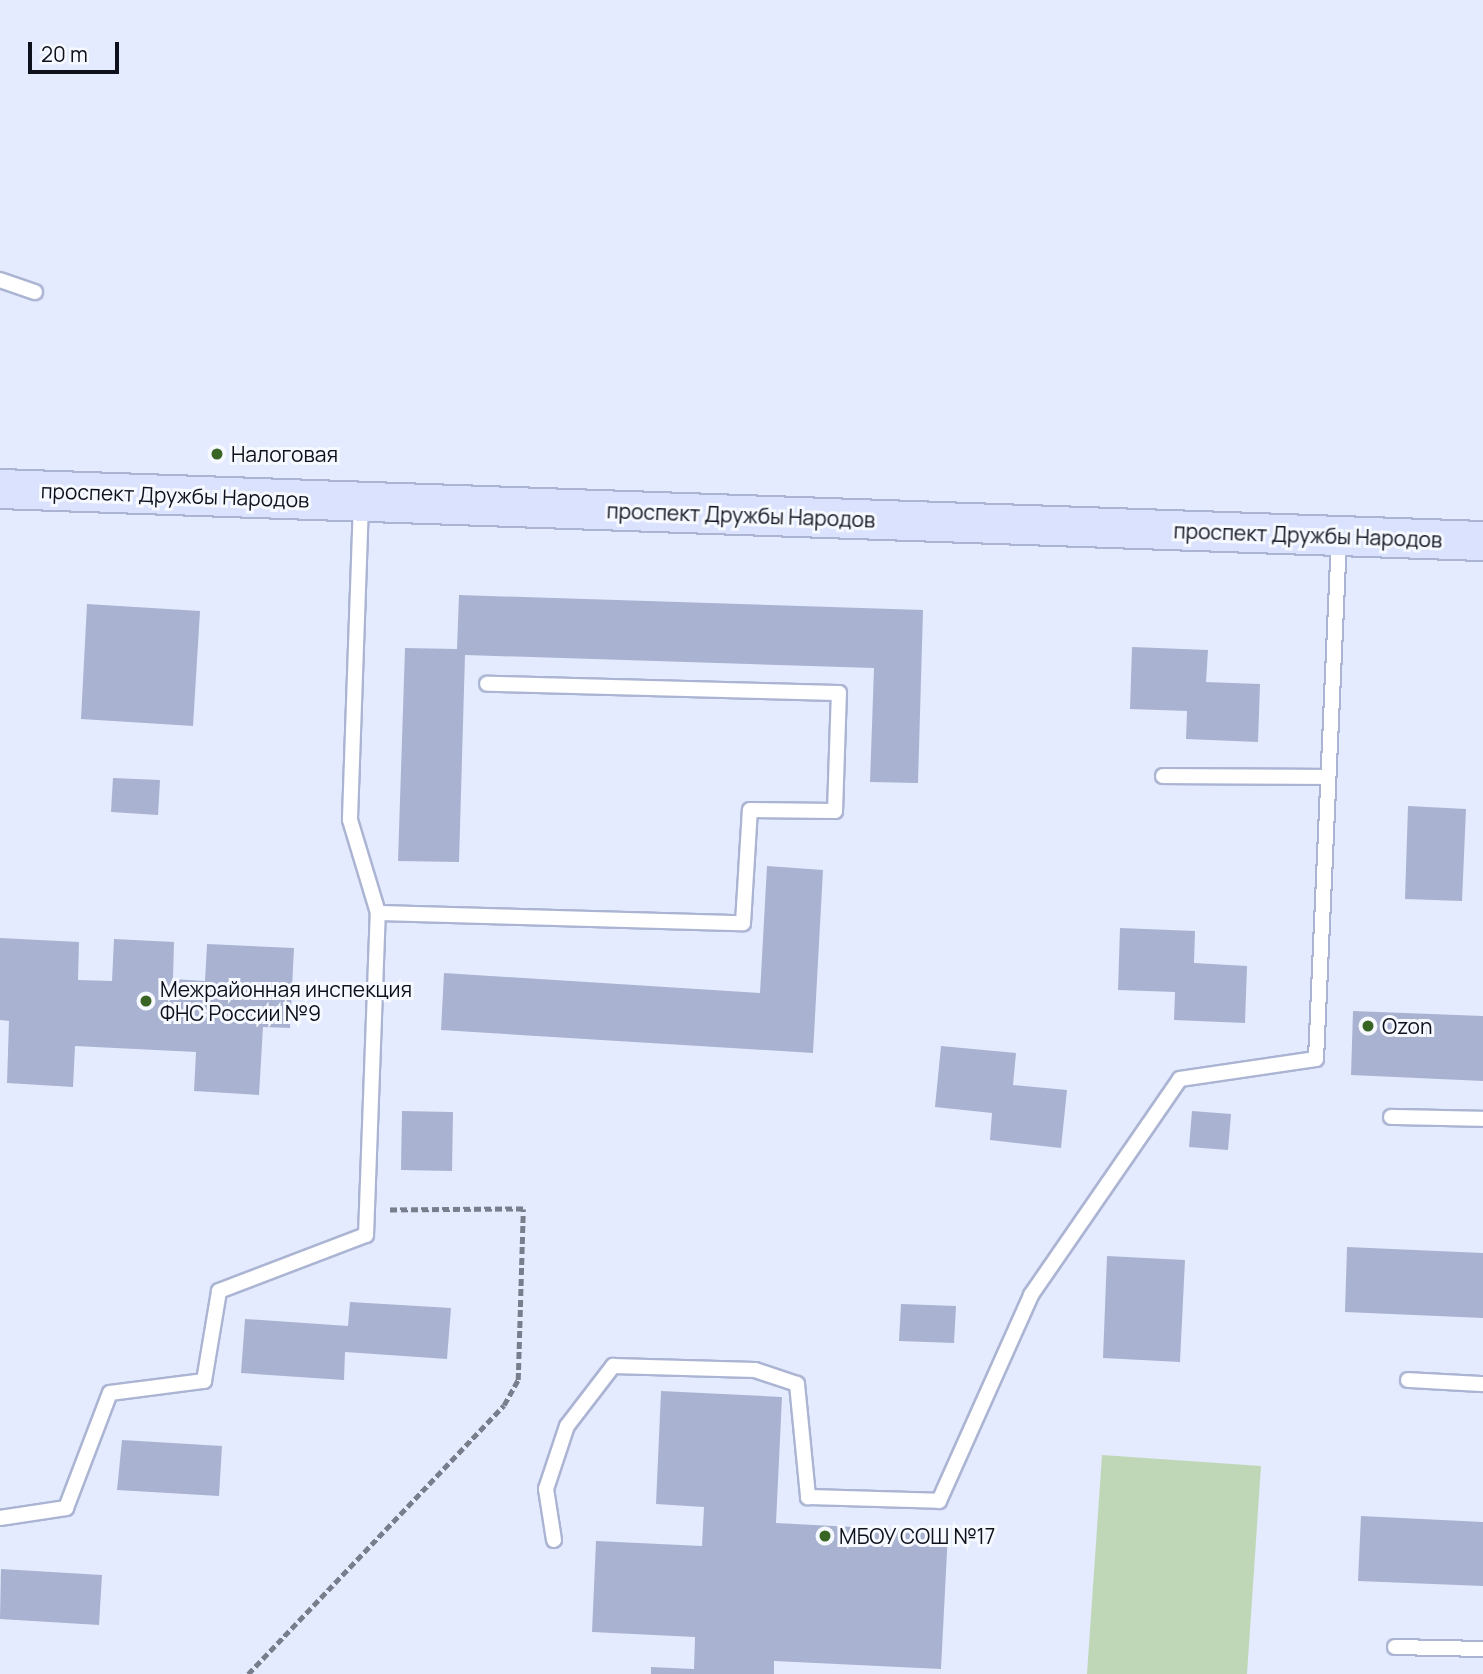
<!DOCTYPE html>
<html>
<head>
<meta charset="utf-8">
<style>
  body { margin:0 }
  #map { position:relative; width:1483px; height:1674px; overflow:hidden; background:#e4ebfe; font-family:Manrope,sans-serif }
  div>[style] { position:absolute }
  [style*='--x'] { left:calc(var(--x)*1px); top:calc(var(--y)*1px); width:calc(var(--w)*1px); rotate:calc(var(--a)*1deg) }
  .green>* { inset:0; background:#c0d7b7 }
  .building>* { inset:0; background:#a9b3d1 }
  .path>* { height:4.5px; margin-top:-2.25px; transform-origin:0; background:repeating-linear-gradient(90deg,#797e8d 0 7px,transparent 0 10.5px) }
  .roads { filter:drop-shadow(2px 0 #abb5d3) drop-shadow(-2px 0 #abb5d3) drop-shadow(0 2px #abb5d3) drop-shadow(0 -2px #abb5d3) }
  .lane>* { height:14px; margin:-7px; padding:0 7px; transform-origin:7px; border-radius:7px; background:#fff }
  .secondary>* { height:38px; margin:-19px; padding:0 19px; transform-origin:19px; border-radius:19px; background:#dae2fe }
  .dots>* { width:19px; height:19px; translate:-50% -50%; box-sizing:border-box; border:4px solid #f6f9ff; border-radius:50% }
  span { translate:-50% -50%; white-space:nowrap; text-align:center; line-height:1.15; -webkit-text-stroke:6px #f6f9ff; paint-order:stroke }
  .poi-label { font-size:21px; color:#0e111c }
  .left { translate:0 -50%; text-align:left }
  .street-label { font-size:21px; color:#0e111c }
  .scale { position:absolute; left:28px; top:42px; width:91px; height:32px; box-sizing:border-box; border:4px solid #0e111c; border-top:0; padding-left:9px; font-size:21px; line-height:24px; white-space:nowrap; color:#0e111c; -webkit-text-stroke:5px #f6f9ff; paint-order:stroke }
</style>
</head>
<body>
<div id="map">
  <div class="green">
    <div style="clip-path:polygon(1102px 1455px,1261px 1466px,1247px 1674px,1087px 1674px)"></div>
  </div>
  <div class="building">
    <div style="clip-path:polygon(459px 595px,923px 610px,918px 783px,870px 782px,874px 668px,465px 655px,459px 862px,398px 861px,405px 648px,457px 649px)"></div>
    <div style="clip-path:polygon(87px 604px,200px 611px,193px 726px,81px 719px)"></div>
    <div style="clip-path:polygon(1132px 647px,1208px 650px,1206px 682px,1260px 684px,1258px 742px,1186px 739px,1187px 711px,1130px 709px)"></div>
    <div style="clip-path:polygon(113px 778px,160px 780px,158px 815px,111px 812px)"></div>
    <div style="clip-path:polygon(1408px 806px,1466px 809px,1462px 901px,1405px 899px)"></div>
    <div style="clip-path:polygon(767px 866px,823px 870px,813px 1053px,441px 1030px,444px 973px,760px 993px)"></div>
    <div style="clip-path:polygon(1120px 928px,1195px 931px,1194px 963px,1247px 966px,1245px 1023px,1174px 1020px,1175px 992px,1118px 990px)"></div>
    <div style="clip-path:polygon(0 938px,79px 942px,78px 980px,112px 981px,114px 939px,174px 942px,173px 979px,205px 981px,207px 944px,294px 948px,290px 1028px,263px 1027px,259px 1095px,194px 1091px,196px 1052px,75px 1046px,73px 1087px,7px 1083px,9px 1021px,0 1020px)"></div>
    <div style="clip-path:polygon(1353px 1011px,1483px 1016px,1483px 1081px,1351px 1075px)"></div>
    <div style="clip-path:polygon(941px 1046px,1016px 1053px,1013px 1085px,1067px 1090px,1061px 1148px,990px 1140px,992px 1113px,935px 1107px)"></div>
    <div style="clip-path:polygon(402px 1111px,453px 1112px,452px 1171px,401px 1170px)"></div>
    <div style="clip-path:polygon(1192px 1111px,1231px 1114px,1228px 1150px,1189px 1147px)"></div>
    <div style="clip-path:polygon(1347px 1247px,1483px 1253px,1483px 1318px,1345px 1312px)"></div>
    <div style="clip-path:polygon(1107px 1256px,1185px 1260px,1180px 1362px,1103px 1358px)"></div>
    <div style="clip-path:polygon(350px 1302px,451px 1308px,447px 1359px,345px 1352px,344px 1380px,241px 1373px,245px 1319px,348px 1326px)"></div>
    <div style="clip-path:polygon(901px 1304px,956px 1306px,954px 1343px,899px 1341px)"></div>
    <div style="clip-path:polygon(661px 1391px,782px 1397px,776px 1523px,948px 1532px,941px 1669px,774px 1661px,774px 1674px,651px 1674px,651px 1667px,694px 1669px,695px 1637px,592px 1632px,596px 1541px,702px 1546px,704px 1507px,656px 1504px)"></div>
    <div style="clip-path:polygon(122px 1440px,222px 1446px,219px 1496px,117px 1490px)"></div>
    <div style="clip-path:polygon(1361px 1516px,1483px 1522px,1483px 1586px,1358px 1581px)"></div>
    <div style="clip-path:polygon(1px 1569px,102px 1575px,99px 1625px,0 1619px)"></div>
  </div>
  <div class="path">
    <div style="--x:248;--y:1674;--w:371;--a:-46.4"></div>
    <div style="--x:504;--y:1405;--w:29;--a:-61"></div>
    <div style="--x:518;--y:1380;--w:171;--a:-88.3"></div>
    <div style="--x:523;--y:1209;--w:135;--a:179.6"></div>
  </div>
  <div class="roads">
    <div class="lane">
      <div style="--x:0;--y:280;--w:37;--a:19"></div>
      <div style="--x:361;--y:503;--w:317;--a:92"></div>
      <div style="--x:350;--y:820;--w:97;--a:73.2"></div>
      <div style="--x:378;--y:913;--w:365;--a:1.6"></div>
      <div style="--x:743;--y:923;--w:113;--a:-86.5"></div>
      <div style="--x:750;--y:810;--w:85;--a:0.7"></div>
      <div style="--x:835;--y:811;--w:118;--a:-88.1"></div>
      <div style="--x:839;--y:693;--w:352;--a:-178.5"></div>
      <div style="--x:1163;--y:776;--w:165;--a:0.3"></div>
      <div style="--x:1391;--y:1117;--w:92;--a:1.2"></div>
      <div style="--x:1408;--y:1380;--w:75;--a:3.1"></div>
      <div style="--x:0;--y:1518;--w:67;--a:-8.6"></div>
      <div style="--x:66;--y:1508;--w:123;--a:-69.1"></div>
      <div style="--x:110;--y:1393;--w:95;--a:-7.3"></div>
      <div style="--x:204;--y:1381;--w:91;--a:-80.5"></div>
      <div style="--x:219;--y:1291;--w:157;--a:-20.9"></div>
      <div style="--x:366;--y:1235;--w:322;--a:-87.9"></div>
      <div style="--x:554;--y:1540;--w:52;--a:-98.9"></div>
      <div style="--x:546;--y:1489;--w:66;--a:-71.6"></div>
      <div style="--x:567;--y:1426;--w:76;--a:-52.5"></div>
      <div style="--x:613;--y:1366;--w:142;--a:1.6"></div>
      <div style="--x:755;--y:1370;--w:44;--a:18.4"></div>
      <div style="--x:797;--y:1384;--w:114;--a:84.4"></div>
      <div style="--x:808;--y:1497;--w:131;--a:1.7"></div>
      <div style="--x:939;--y:1501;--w:226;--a:-65.9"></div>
      <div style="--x:1031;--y:1295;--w:262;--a:-55.4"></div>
      <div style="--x:1180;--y:1079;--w:137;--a:-8.4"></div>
      <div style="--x:1316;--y:1059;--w:522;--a:-87.47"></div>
      <div style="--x:1395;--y:1647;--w:88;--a:1.3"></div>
    </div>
    <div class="secondary">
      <div style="--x:0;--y:489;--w:1484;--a:2.01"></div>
    </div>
  </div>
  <div class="dots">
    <div style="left:217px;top:454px;background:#386524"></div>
    <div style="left:146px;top:1001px;background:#386524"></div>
    <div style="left:1368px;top:1026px;background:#386524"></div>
    <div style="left:825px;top:1536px;background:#386524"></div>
  </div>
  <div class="poi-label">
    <span class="left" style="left:231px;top:454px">Налоговая</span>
    <span class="left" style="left:160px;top:1001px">Межрайонная инспекция<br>ФНС России №9</span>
    <span class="left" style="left:1382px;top:1026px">Ozon</span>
    <span class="left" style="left:839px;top:1536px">МБОУ СОШ №17</span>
  </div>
  <div class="street-label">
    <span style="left:175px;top:495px;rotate:2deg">проспект Дружбы Народов</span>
    <span style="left:741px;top:515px;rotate:2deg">проспект Дружбы Народов</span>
    <span style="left:1308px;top:535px;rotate:2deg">проспект Дружбы Народов</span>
  </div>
  <div class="scale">20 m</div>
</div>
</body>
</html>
